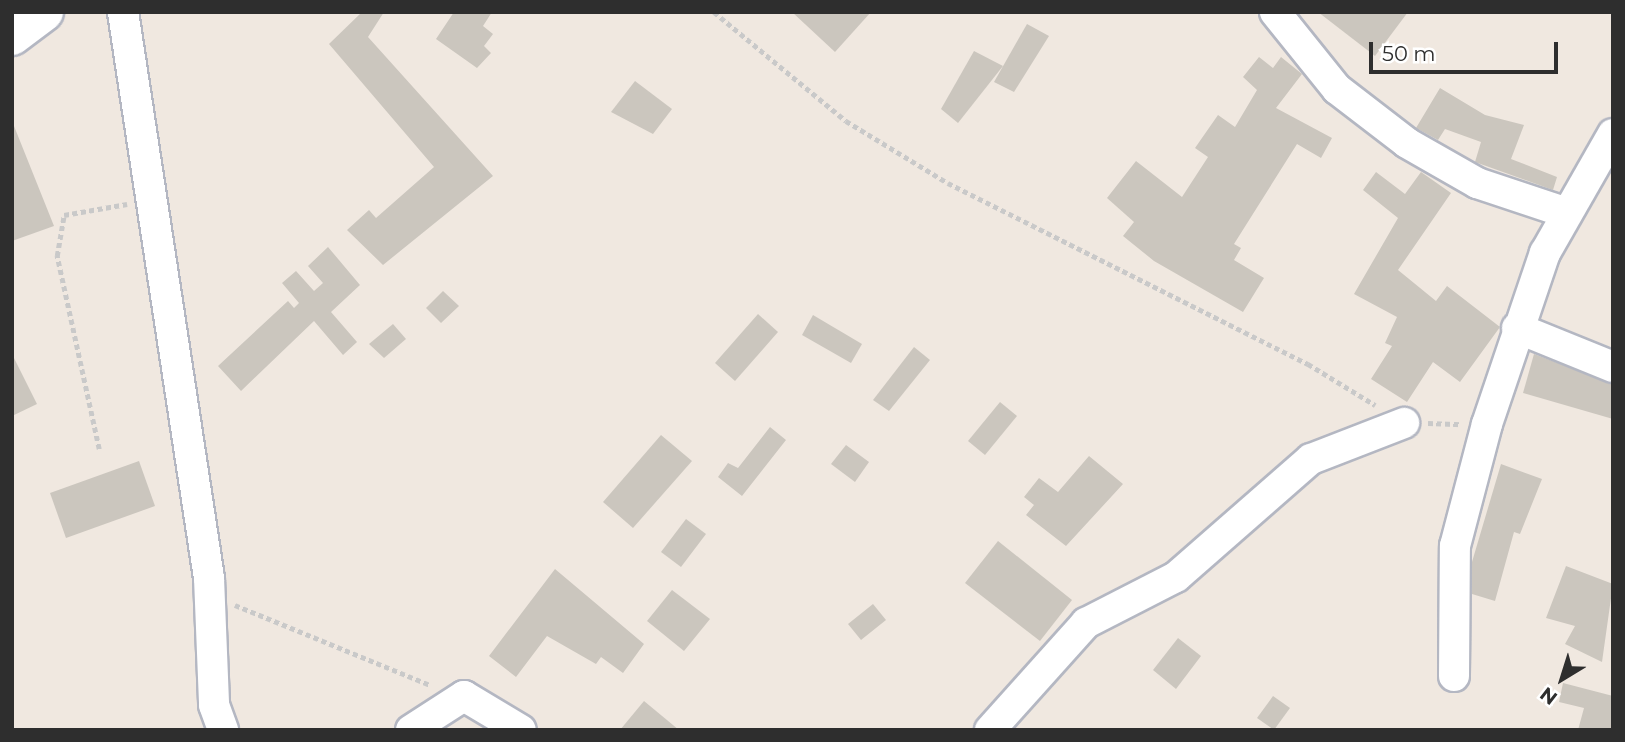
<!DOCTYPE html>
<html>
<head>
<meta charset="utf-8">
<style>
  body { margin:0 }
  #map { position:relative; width:1625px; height:742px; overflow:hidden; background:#f0e8e0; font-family:Montserrat,sans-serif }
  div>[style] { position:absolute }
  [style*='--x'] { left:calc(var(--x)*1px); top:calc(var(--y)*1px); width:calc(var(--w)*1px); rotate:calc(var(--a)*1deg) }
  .building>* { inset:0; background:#cbc6be }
  .path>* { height:4.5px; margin-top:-2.25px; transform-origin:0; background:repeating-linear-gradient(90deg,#c9c9c9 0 5px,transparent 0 8.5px) }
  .roads { filter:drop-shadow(2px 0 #b4b7c2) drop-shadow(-2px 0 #b4b7c2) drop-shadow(0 2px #b4b7c2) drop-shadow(0 -2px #b4b7c2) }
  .minor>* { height:30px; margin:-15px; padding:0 15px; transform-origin:15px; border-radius:15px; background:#fff }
  .secondary>* { height:38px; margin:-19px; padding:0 19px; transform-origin:19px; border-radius:19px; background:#fff }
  span { translate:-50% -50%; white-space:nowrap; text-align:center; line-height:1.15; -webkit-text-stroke:7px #fff; paint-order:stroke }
  .frame { position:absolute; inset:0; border:14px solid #2e2e2e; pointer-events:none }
  .north { position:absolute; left:1527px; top:644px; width:70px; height:70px; -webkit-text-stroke:5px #fff; paint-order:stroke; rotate:218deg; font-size:19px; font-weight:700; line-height:28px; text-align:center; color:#2e2e2e }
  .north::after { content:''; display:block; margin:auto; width:24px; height:32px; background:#2e2e2e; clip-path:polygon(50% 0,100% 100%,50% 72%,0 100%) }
  .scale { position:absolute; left:1369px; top:42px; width:189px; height:32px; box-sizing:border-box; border:4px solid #2e2e2e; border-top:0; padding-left:9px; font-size:21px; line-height:24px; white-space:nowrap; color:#2e2e2e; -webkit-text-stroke:5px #fff; paint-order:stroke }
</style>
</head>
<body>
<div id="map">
  <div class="building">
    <div style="clip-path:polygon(362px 12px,384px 12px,368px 37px,493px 176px,383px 265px,347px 230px,369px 210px,376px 218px,434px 167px,329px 44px)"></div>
    <div style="clip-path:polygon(454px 12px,492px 12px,483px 26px,493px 34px,484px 46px,491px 53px,477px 68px,436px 39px)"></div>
    <div style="clip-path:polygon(792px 12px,871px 12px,835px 52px)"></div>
    <div style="clip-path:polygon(1318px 12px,1408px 12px,1375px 56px)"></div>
    <div style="clip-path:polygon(1027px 24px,1049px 36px,1014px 92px,994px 82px)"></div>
    <div style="clip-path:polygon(974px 51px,1003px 66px,958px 123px,941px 109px)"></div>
    <div style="clip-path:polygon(1259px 57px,1273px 68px,1281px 57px,1302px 74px,1276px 108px,1332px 138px,1321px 158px,1297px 144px,1234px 244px,1241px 248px,1234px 260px,1264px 278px,1243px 312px,1154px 261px,1123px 236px,1134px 222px,1107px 198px,1136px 161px,1182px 197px,1208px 157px,1195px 148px,1218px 115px,1235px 127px,1257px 90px,1243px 77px)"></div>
    <div style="clip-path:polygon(635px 81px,672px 109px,653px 134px,611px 112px)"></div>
    <div style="clip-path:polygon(1440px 88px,1485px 115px,1524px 125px,1511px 159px,1557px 177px,1553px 190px,1475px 162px,1481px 142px,1445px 129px,1438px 140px,1416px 128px)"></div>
    <div style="clip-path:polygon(12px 121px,54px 226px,12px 241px)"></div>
    <div style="clip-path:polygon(1376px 172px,1405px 194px,1421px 172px,1451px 193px,1398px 270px,1436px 301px,1447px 286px,1500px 327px,1460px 382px,1433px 362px,1407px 402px,1371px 379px,1392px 346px,1385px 343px,1397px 317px,1354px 294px,1398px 218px,1363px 190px)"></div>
    <div style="clip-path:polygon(328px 247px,360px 285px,331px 312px,357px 342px,343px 355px,314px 321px,241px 391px,218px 366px,288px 301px,294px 308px,299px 303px,282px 283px,296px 271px,314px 291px,323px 283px,308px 266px)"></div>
    <div style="clip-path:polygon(443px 291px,459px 306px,441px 323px,426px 308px)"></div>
    <div style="clip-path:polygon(758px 314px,778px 332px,735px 381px,715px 363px)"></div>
    <div style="clip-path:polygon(813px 315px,862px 344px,851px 363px,802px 335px)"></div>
    <div style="clip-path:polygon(393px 324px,406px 339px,384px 358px,369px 344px)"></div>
    <div style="clip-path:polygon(914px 347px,930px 360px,889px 411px,873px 400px)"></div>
    <div style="clip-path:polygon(12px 354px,37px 404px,12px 416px)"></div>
    <div style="clip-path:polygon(1534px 354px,1613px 384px,1613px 419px,1523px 393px)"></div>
    <div style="clip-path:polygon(1000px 402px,1017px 416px,985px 455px,968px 441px)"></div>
    <div style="clip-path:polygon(770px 427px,786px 440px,742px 496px,718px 477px,728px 463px,738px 468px)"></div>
    <div style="clip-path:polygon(661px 435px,692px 461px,633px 528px,603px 502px)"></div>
    <div style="clip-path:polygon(846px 445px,869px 462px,855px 482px,831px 464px)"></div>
    <div style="clip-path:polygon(1089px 456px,1123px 484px,1066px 546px,1026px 515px,1034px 505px,1024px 497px,1039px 478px,1058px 492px)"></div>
    <div style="clip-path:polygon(139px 461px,155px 506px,66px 538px,50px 493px)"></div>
    <div style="clip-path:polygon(1501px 464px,1542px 479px,1520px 534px,1514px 532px,1495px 601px,1472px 594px,1472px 562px)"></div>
    <div style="clip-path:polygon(686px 519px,706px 534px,681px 567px,661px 552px)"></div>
    <div style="clip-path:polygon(998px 541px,1072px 600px,1040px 641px,965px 583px)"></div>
    <div style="clip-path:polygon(1566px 566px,1613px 584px,1602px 662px,1565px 644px,1575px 626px,1546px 618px)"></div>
    <div style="clip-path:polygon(555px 569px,644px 644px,623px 673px,601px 657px,596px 664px,547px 636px,516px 677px,489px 656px)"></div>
    <div style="clip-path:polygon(672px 590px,710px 619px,684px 651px,647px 621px)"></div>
    <div style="clip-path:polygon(873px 604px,886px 620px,861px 640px,848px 624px)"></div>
    <div style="clip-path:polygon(1178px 638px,1201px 656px,1176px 689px,1153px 670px)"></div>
    <div style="clip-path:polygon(1563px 683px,1613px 696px,1613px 730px,1578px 730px,1584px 708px,1559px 702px)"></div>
    <div style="clip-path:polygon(1273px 696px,1290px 708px,1274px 730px,1257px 718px)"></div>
    <div style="clip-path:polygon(644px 701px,679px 730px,620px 730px)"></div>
  </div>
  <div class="path">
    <div style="--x:714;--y:12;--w:171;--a:39.5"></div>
    <div style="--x:846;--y:121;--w:119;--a:31.3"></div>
    <div style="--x:948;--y:183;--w:403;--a:26.7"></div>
    <div style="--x:1308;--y:364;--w:79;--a:31.5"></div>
    <div style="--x:1428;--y:423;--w:34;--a:2"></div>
    <div style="--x:99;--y:449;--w:198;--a:-102.3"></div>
    <div style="--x:57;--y:256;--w:42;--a:-80.3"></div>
    <div style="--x:64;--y:215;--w:64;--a:-9.9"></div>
    <div style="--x:235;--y:605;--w:211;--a:22.3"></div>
  </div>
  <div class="roads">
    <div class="minor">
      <div style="--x:123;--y:12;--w:572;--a:81.36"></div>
      <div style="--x:209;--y:578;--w:127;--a:87.7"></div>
      <div style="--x:214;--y:705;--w:27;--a:70"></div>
      <div style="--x:1275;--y:12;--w:99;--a:51.2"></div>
      <div style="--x:1337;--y:89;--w:88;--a:37.6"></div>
      <div style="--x:1407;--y:143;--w:81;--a:29.7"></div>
      <div style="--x:1477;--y:183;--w:95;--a:18.4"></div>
      <div style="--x:1517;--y:328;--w:104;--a:22.1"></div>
      <div style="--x:1454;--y:676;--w:130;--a:-89.6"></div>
      <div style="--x:1455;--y:546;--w:126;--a:-75.3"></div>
      <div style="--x:1487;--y:424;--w:181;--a:-71.3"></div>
      <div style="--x:1545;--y:253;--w:137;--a:-60.3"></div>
      <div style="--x:411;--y:730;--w:63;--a:-32.7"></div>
      <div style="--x:464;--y:696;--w:66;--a:30.8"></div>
      <div style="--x:990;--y:730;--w:144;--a:-48.1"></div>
      <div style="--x:1086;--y:623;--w:101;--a:-27.1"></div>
      <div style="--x:1176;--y:577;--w:179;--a:-41.2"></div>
      <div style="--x:1311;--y:459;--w:100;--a:-21.2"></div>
    </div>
    <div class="secondary">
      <div style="--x:12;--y:36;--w:40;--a:-37"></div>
    </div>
  </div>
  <div class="frame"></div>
  <div class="north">N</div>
  <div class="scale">50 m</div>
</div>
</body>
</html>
